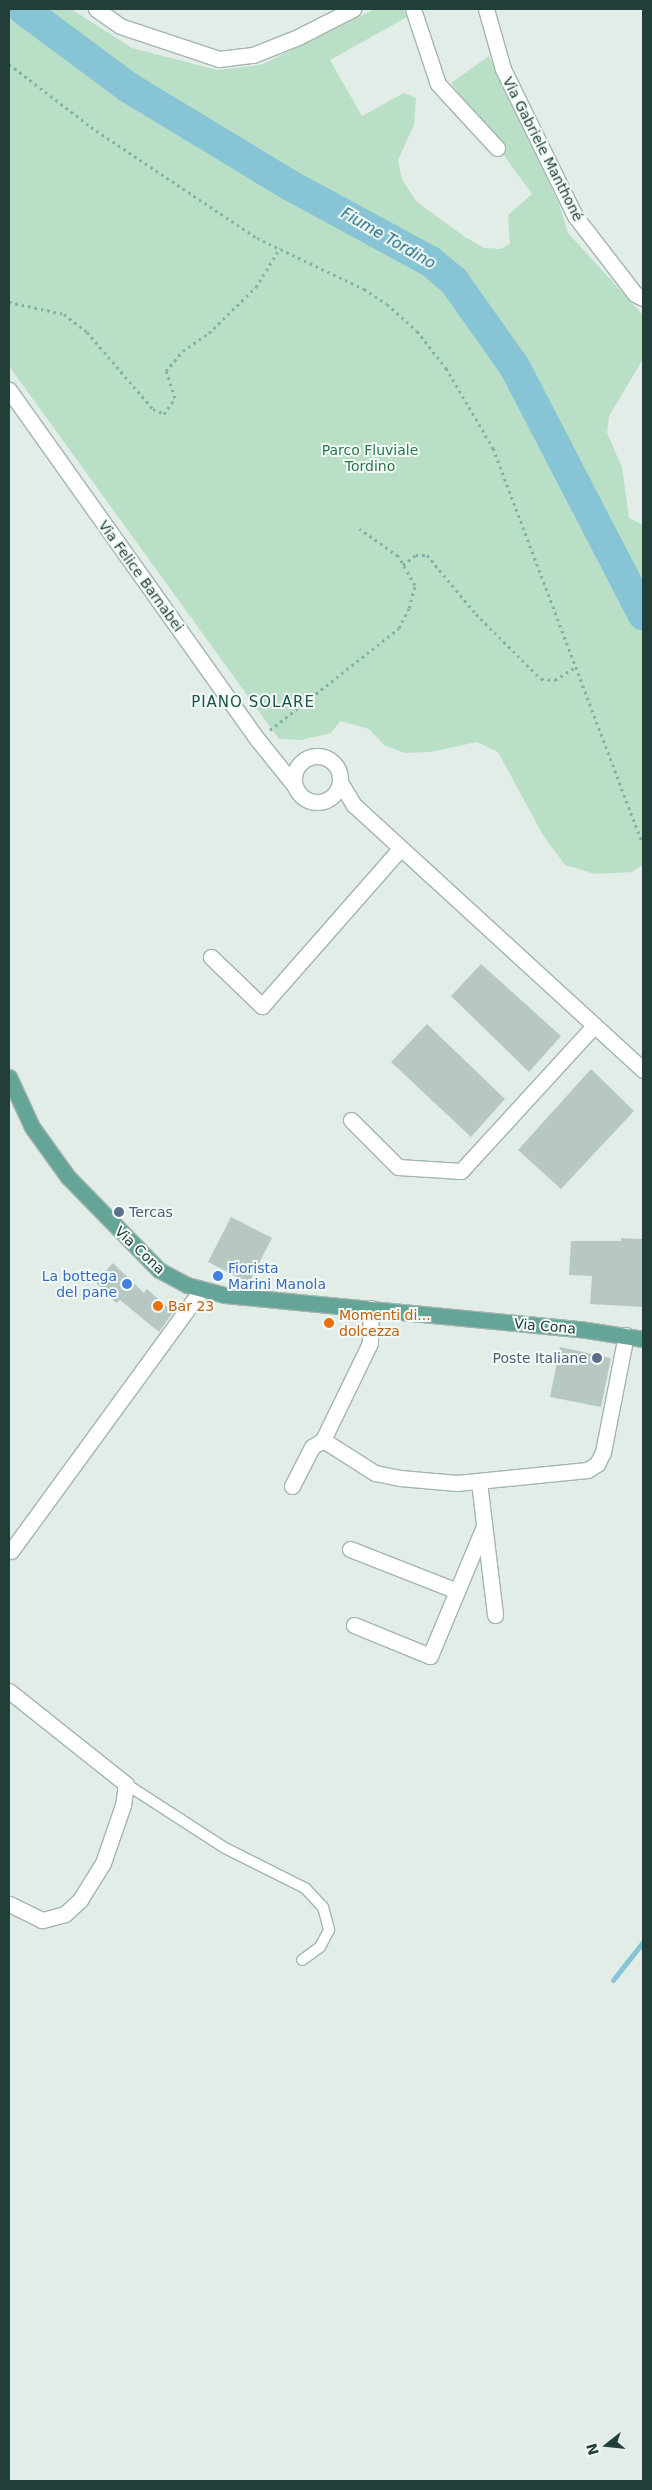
<!DOCTYPE html>
<html>
<head>
<meta charset="utf-8">
<style>
  body { margin:0 }
  #map { position:relative; width:652px; height:2490px; overflow:hidden; background:#e2ede8; font-family:"DejaVu Sans",sans-serif }
  div>[style] { position:absolute }
  [style*='--x'] { left:calc(var(--x)*1px); top:calc(var(--y)*1px); width:calc(var(--w)*1px); rotate:calc(var(--a)*1deg) }
  .green>* { inset:0; background:#b9dfc6 }
  .stream>* { height:5px; margin:-2.5px; padding:0 2.5px; transform-origin:2.5px; border-radius:2.5px; background:#87c4d5 }
  .river>* { height:31px; margin:-15.5px; padding:0 15.5px; transform-origin:15.5px; border-radius:15.5px; background:#87c4d5 }
  .building>* { inset:0; background:#b7c8c2 }
  .path>* { height:3px; margin-top:-1.5px; transform-origin:0; background:repeating-linear-gradient(90deg,#80b2a5 0 2.5px,transparent 0 6.5px) }
  .roads { filter:drop-shadow(1px 0 #a4b5b0) drop-shadow(-1px 0 #a4b5b0) drop-shadow(0 1px #a4b5b0) drop-shadow(0 -1px #a4b5b0) }
  .service>* { height:10px; margin:-5px; padding:0 5px; transform-origin:5px; border-radius:5px; background:#fff }
  .minor>* { height:15px; margin:-7.5px; padding:0 7.5px; transform-origin:7.5px; border-radius:7.5px; background:#fff }
  .minor>.ring { margin:-7.5px; padding:0; box-sizing:content-box; background:none; border:15px solid #fff; border-radius:50% }
  .primary>* { height:15px; margin:-7.5px; padding:0 7.5px; transform-origin:7.5px; border-radius:7.5px; background:#64a598 }
  .dots>* { width:14px; height:14px; translate:-50% -50%; box-sizing:border-box; border:2px solid #f2f9f6; border-radius:50% }
  span { translate:-50% -50%; white-space:nowrap; text-align:center; line-height:1.15; -webkit-text-stroke:4px #f2f9f6; paint-order:stroke }
  .street-label { font-size:14px; color:#213f38 }
  .park-label { font-size:14px; color:#29784c }
  .service-label { font-size:14px; color:#4e5e75 }
  .left { translate:0 -50%; text-align:left }
  .right { translate:-100% -50%; text-align:right }
  .shop-label { font-size:14px; color:#366cbe }
  .food-label { font-size:14px; color:#c56008 }
  .water-label { font-size:15px; color:#17677e; font-style:italic }
  .neighbourhood-label { font-size:15px; color:#1b5248; letter-spacing:1px }
  .frame { position:absolute; inset:0; border:10px solid #213f38; pointer-events:none }
  .north { position:absolute; left:582px; top:2420px; width:50px; height:50px; -webkit-text-stroke:4px #f2f9f6; paint-order:stroke; rotate:254deg; font-size:14px; font-weight:700; line-height:20px; text-align:center; color:#213f38 }
  .north::after { content:''; display:block; margin:auto; width:18px; height:22px; background:#213f38; clip-path:polygon(50% 0,100% 100%,50% 72%,0 100%) }
</style>
</head>
<body>
<div id="map">
  <div class="green">
    <div style="clip-path:polygon(9px 9px,71px 9px,132px 48px,217px 70px,261px 65px,375px 9px,403px 9px,407px 17px,330px 60px,362px 116px,404px 93px,416px 98px,414px 125px,398px 160px,402px 180px,417px 202px,465px 237px,484px 248px,500px 249px,510px 244px,508px 215px,532px 194px,451px 83px,489px 56px,559px 204px,568px 233px,643px 315px,643px 359px,609px 416px,607px 433px,622px 467px,629px 518px,643px 525px,643px 865px,632px 872px,595px 874px,565px 865px,543px 835px,498px 752px,477px 742px,430px 752px,405px 753px,384px 745px,369px 729px,340px 721px,331px 733px,301px 740px,279px 739px,9px 366px)"></div>
  </div>
  <div class="stream">
    <div style="--x:613;--y:1980;--w:48;--a:-51.7"></div>
  </div>
  <div class="river">
    <div style="--x:23;--y:9;--w:131;--a:36.6"></div>
    <div style="--x:128;--y:87;--w:189;--a:31.2"></div>
    <div style="--x:290;--y:185;--w:159;--a:28.5"></div>
    <div style="--x:430;--y:261;--w:30;--a:40"></div>
    <div style="--x:453;--y:280;--w:105;--a:54.7"></div>
    <div style="--x:514;--y:366;--w:280;--a:62.6"></div>
  </div>
  <div class="building">
    <div style="clip-path:polygon(481px 964px,561px 1036px,529px 1072px,451px 996px)"></div>
    <div style="clip-path:polygon(427px 1024px,505px 1099px,471px 1137px,391px 1062px)"></div>
    <div style="clip-path:polygon(591px 1069px,634px 1111px,561px 1189px,518px 1150px)"></div>
    <div style="clip-path:polygon(231px 1217px,272px 1238px,249px 1283px,208px 1262px)"></div>
    <div style="clip-path:polygon(621px 1238px,643px 1239px,643px 1307px,590px 1304px,592px 1276px,569px 1275px,571px 1241px,621px 1241px)"></div>
    <div style="clip-path:polygon(113px 1263px,144px 1293px,147px 1289px,173px 1312px,159px 1332px,120px 1300px,116px 1303px,95px 1282px)"></div>
    <div style="clip-path:polygon(560px 1347px,611px 1358px,601px 1407px,550px 1397px)"></div>
  </div>
  <div class="path">
    <div style="--x:9;--y:64;--w:103;--a:37.5"></div>
    <div style="--x:91;--y:127;--w:200;--a:33.8"></div>
    <div style="--x:257;--y:238;--w:119;--a:25.5"></div>
    <div style="--x:364;--y:289;--w:27;--a:33"></div>
    <div style="--x:387;--y:304;--w:40;--a:42"></div>
    <div style="--x:417;--y:331;--w:47;--a:51.9"></div>
    <div style="--x:446;--y:368;--w:93;--a:59.6"></div>
    <div style="--x:493;--y:448;--w:423;--a:69.3"></div>
    <div style="--x:9;--y:302;--w:56;--a:12.3"></div>
    <div style="--x:64;--y:314;--w:29;--a:38"></div>
    <div style="--x:87;--y:332;--w:101;--a:49.4"></div>
    <div style="--x:153;--y:409;--w:12;--a:24"></div>
    <div style="--x:164;--y:414;--w:19;--a:-55"></div>
    <div style="--x:175;--y:398;--w:28;--a:-108"></div>
    <div style="--x:166;--y:371;--w:26;--a:-50"></div>
    <div style="--x:183;--y:351;--w:32;--a:-35"></div>
    <div style="--x:209;--y:333;--w:66;--a:-44.4"></div>
    <div style="--x:256;--y:287;--w:46;--a:-58.4"></div>
    <div style="--x:403;--y:565;--w:16;--a:-38"></div>
    <div style="--x:416;--y:555;--w:11;--a:0"></div>
    <div style="--x:427;--y:555;--w:77;--a:50.3"></div>
    <div style="--x:476;--y:614;--w:92;--a:45"></div>
    <div style="--x:541;--y:679;--w:14;--a:4"></div>
    <div style="--x:555;--y:680;--w:25;--a:-32"></div>
    <div style="--x:270;--y:730;--w:164;--a:-38.3"></div>
    <div style="--x:399;--y:628;--w:22;--a:-63"></div>
    <div style="--x:409;--y:608;--w:24;--a:-75"></div>
    <div style="--x:415;--y:585;--w:34;--a:-120"></div>
    <div style="--x:398;--y:556;--w:47;--a:-144.6"></div>
  </div>
  <div class="roads">
    <div class="service">
      <div style="--x:126;--y:1784;--w:118;--a:32.9"></div>
      <div style="--x:225;--y:1848;--w:89;--a:26.6"></div>
      <div style="--x:305;--y:1888;--w:26;--a:47"></div>
      <div style="--x:323;--y:1907;--w:24;--a:75"></div>
      <div style="--x:329;--y:1930;--w:19;--a:118"></div>
      <div style="--x:320;--y:1947;--w:22;--a:144"></div>
    </div>
    <div class="minor">
      <div style="--x:96;--y:9;--w:29;--a:35"></div>
      <div style="--x:120;--y:26;--w:104;--a:18.4"></div>
      <div style="--x:219;--y:59;--w:34;--a:-7"></div>
      <div style="--x:253;--y:55;--w:48;--a:-21.8"></div>
      <div style="--x:298;--y:37;--w:62;--a:-27"></div>
      <div style="--x:413;--y:9;--w:79;--a:71.6"></div>
      <div style="--x:438;--y:84;--w:87;--a:47.3"></div>
      <div style="--x:486;--y:9;--w:62;--a:74.2"></div>
      <div style="--x:503;--y:69;--w:164;--a:63.9"></div>
      <div style="--x:575;--y:216;--w:98;--a:52.4"></div>
      <div style="--x:635;--y:294;--w:9;--a:27"></div>
      <div style="--x:9;--y:390;--w:430;--a:54.6"></div>
      <div style="--x:258;--y:740;--w:58;--a:51.3"></div>
      <div class="ring" style="left:294px;top:756px;width:31px;height:31px"></div>
      <div style="--x:340;--y:782;--w:27;--a:59"></div>
      <div style="--x:354;--y:805;--w:392;--a:42.5"></div>
      <div style="--x:211;--y:957;--w:71;--a:43.9"></div>
      <div style="--x:262;--y:1006;--w:210;--a:-48.7"></div>
      <div style="--x:351;--y:1120;--w:66;--a:45"></div>
      <div style="--x:398;--y:1167;--w:63;--a:3.6"></div>
      <div style="--x:461;--y:1171;--w:197;--a:-47.5"></div>
      <div style="--x:371;--y:1308;--w:35;--a:92"></div>
      <div style="--x:370;--y:1343;--w:108;--a:115.9"></div>
      <div style="--x:323;--y:1440;--w:62;--a:32.4"></div>
      <div style="--x:375;--y:1473;--w:25;--a:11"></div>
      <div style="--x:400;--y:1478;--w:57;--a:5"></div>
      <div style="--x:457;--y:1483;--w:131;--a:-5.7"></div>
      <div style="--x:587;--y:1470;--w:12;--a:-31"></div>
      <div style="--x:597;--y:1464;--w:13;--a:-63"></div>
      <div style="--x:603;--y:1452;--w:119;--a:-78.9"></div>
      <div style="--x:479;--y:1482;--w:134;--a:83.1"></div>
      <div style="--x:292;--y:1486;--w:44;--a:-62.9"></div>
      <div style="--x:312;--y:1447;--w:13;--a:-32"></div>
      <div style="--x:350;--y:1549;--w:115;--a:21.4"></div>
      <div style="--x:11;--y:1551;--w:323;--a:-53.9"></div>
      <div style="--x:354;--y:1625;--w:82;--a:22.2"></div>
      <div style="--x:430;--y:1656;--w:141;--a:-67.4"></div>
      <div style="--x:9;--y:1691;--w:149;--a:38.5"></div>
      <div style="--x:126;--y:1784;--w:21;--a:98"></div>
      <div style="--x:123;--y:1805;--w:61;--a:109"></div>
      <div style="--x:103;--y:1863;--w:44;--a:121.9"></div>
      <div style="--x:80;--y:1900;--w:21;--a:137"></div>
      <div style="--x:65;--y:1914;--w:24;--a:165"></div>
      <div style="--x:42;--y:1920;--w:37;--a:-154"></div>
    </div>
    <div class="primary">
      <div style="--x:9;--y:1077;--w:55;--a:65.3"></div>
      <div style="--x:32;--y:1127;--w:62;--a:54.2"></div>
      <div style="--x:68;--y:1177;--w:130;--a:45.6"></div>
      <div style="--x:159;--y:1270;--w:32;--a:28"></div>
      <div style="--x:187;--y:1285;--w:39;--a:15"></div>
      <div style="--x:225;--y:1295;--w:357;--a:5.5"></div>
      <div style="--x:580;--y:1329;--w:64;--a:9"></div>
    </div>
  </div>
  <div class="dots">
    <div style="left:119px;top:1212px;background:#5c6f8a"></div>
    <div style="left:218px;top:1276px;background:#3f7fe0"></div>
    <div style="left:127px;top:1284px;background:#3f7fe0"></div>
    <div style="left:158px;top:1306px;background:#e8710a"></div>
    <div style="left:329px;top:1323px;background:#e8710a"></div>
    <div style="left:597px;top:1358px;background:#5c6f8a"></div>
  </div>
  <div class="street-label">
    <span style="left:543px;top:149px;rotate:63deg">Via Gabriele Manthoné</span>
    <span style="left:141px;top:576px;rotate:54deg">Via Felice Barnabei</span>
    <span style="left:140px;top:1250px;rotate:43deg">Via Cona</span>
    <span style="left:545px;top:1326px;rotate:5deg">Via Cona</span>
  </div>
  <div class="park-label">
    <span style="left:370px;top:458px">Parco Fluviale<br>Tordino</span>
  </div>
  <div class="service-label">
    <span class="left" style="left:129px;top:1212px">Tercas</span>
    <span class="right" style="left:587px;top:1358px">Poste Italiane</span>
  </div>
  <div class="shop-label">
    <span class="left" style="left:228px;top:1276px">Fiorista<br>Marini Manola</span>
    <span class="right" style="left:117px;top:1284px">La bottega<br>del pane</span>
  </div>
  <div class="food-label">
    <span class="left" style="left:168px;top:1306px">Bar 23</span>
    <span class="left" style="left:339px;top:1323px">Momenti di...<br>dolcezza</span>
  </div>
  <div class="water-label">
    <span style="left:388px;top:239px;rotate:30deg">Fiume Tordino</span>
  </div>
  <div class="neighbourhood-label">
    <span style="left:253px;top:703px">PIANO SOLARE</span>
  </div>
  <div class="frame"></div>
  <div class="north">N</div>
</div>
</body>
</html>
